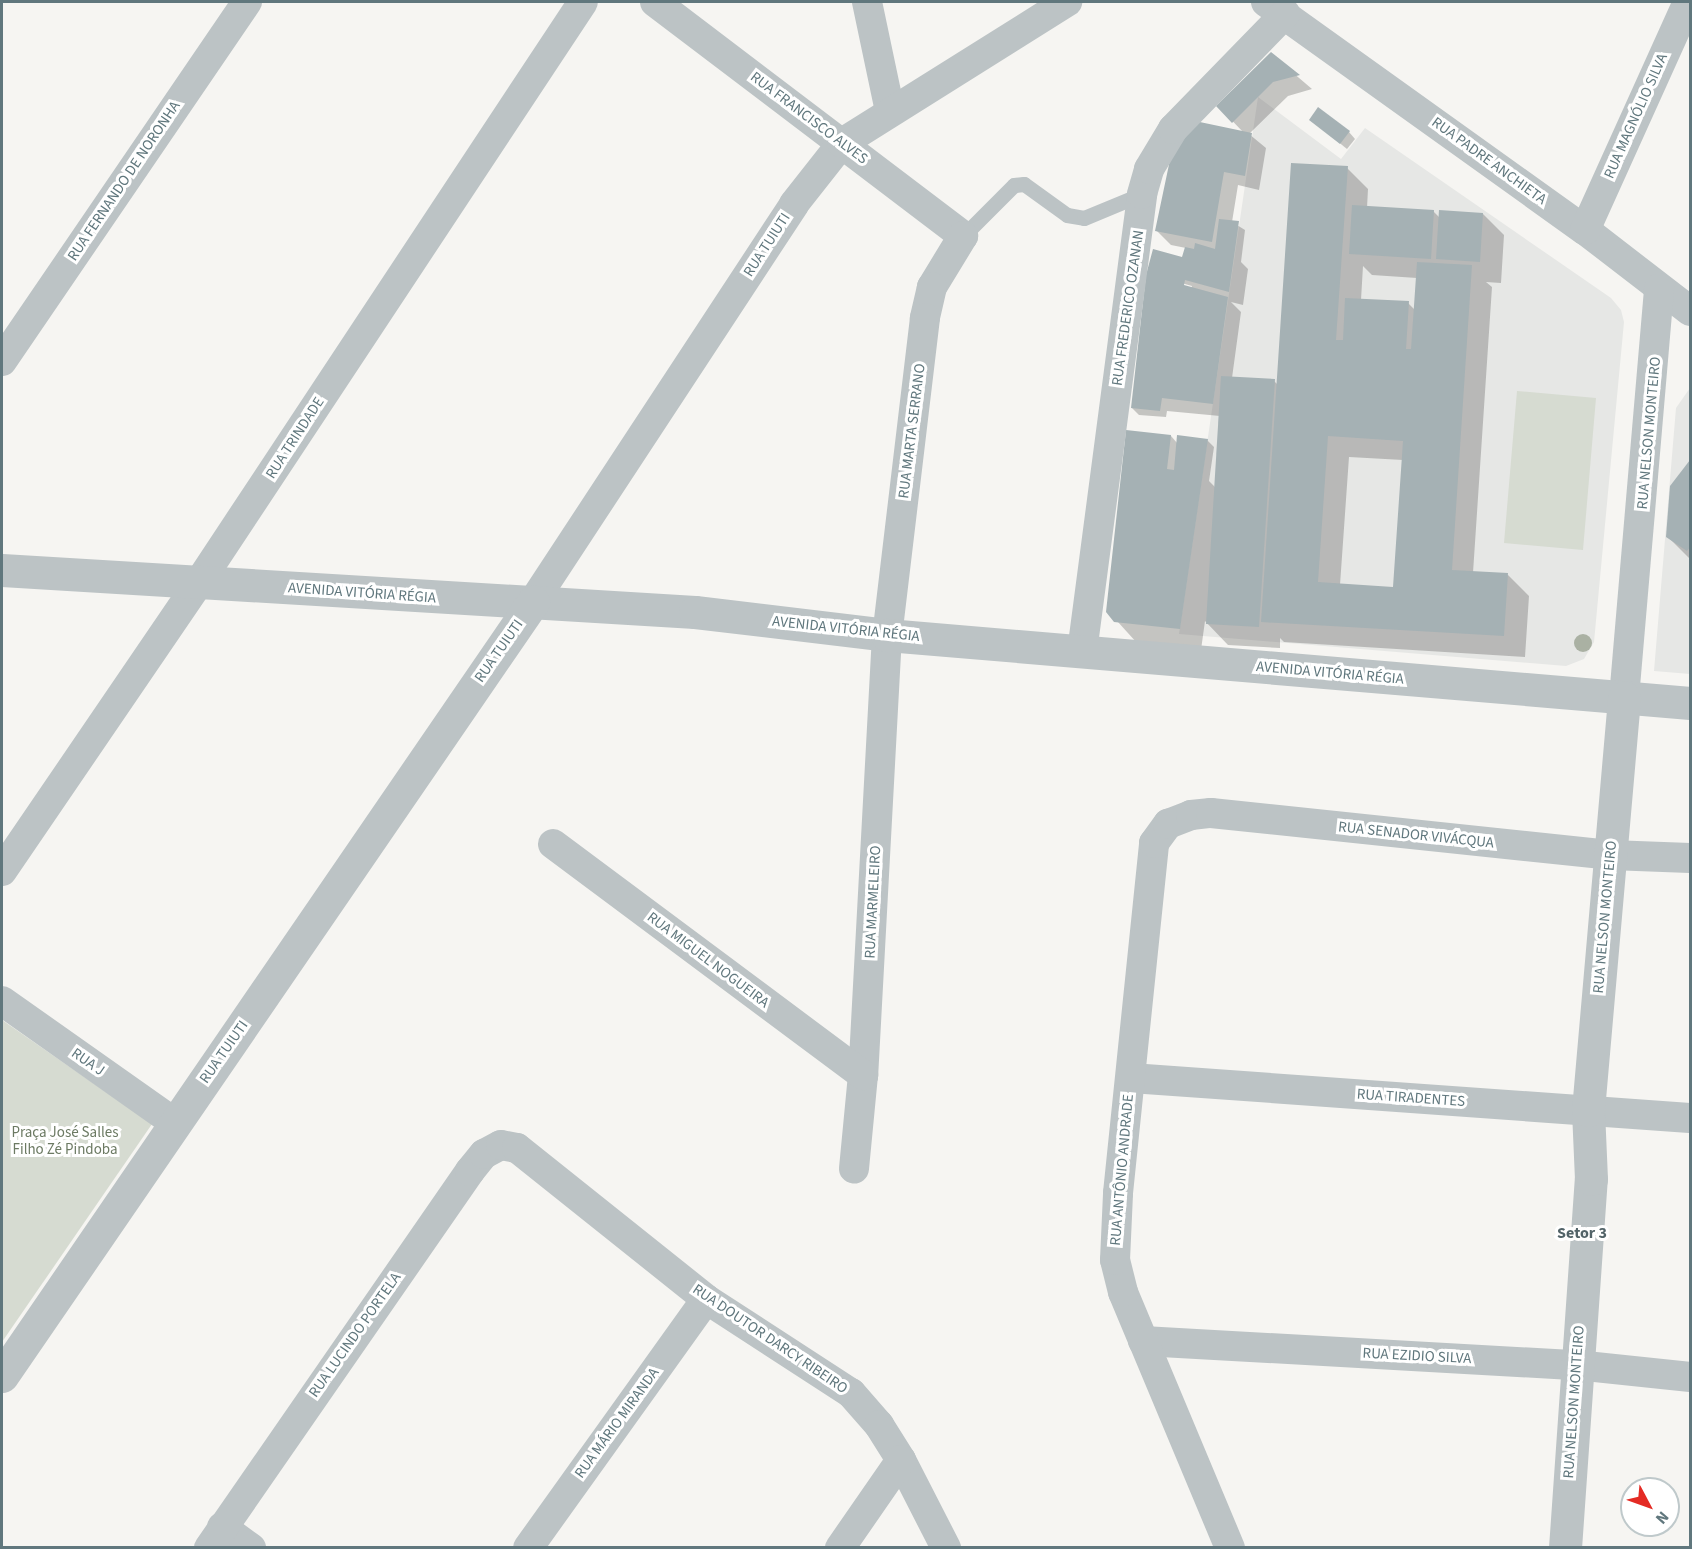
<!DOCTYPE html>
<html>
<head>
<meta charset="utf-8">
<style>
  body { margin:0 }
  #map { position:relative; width:1692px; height:1549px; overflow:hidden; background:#f6f5f2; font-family:"Source Sans 3",sans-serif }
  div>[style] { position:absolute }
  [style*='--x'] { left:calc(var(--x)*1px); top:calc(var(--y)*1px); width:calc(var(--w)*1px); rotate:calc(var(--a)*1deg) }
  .built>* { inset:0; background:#e6e7e5 }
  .green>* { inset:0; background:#d6dbd1 }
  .shadow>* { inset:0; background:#0003 }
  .building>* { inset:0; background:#a5b1b4 }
  .service>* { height:15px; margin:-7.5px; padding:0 7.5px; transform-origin:7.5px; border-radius:7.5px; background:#bcc3c5 }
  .minor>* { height:30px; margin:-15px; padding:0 15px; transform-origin:15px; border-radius:15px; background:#bcc3c5 }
  .tertiary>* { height:33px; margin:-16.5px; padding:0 16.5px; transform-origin:16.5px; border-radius:16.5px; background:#bcc3c5 }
  .trees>* { width:18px; height:18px; margin:-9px; border-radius:50%; background:#aab1a3 }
  span { translate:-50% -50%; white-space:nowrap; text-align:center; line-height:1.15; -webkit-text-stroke:6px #fff; paint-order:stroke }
  .street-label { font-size:15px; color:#60777d }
  .park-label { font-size:15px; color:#6c7a63 }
  .neighbourhood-label { font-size:16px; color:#526368; font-weight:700 }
  .frame { position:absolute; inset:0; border:3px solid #60777d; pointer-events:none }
  .north { position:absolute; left:1620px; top:1477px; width:60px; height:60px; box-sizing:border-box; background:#fff; border:2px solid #bfc9cb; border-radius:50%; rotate:131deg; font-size:16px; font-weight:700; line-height:24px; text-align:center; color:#60777d }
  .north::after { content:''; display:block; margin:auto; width:21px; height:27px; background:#e42b24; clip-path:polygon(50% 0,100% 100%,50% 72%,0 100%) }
</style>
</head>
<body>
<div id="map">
  <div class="built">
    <div style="clip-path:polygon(1258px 97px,1341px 159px,1365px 128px,1611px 298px,1621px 310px,1624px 322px,1594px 642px,1584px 659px,1566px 666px,1179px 634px)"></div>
    <div style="clip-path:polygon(1690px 388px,1690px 674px,1654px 671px,1676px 408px)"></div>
  </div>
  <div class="green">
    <div style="clip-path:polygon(1517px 391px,1596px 398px,1583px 550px,1504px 543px)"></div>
    <div style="clip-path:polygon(2px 1020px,152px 1124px,2px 1342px)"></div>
  </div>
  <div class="shadow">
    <div style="clip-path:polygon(evenodd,1271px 54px,1312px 89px,1288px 96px,1249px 134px,1266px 148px,1259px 190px,1238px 185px,1232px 222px,1245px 230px,1241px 262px,1248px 269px,1243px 305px,1231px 302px,1241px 312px,1232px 378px,1274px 381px,1278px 385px,1293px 165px,1347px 168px,1368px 189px,1367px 208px,1433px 211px,1440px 218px,1441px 212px,1483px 214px,1504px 235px,1501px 283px,1486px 282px,1492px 287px,1473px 573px,1508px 575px,1529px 596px,1525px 657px,1284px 642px,1280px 638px,1280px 648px,1228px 645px,1205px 621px,1201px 650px,1137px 643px,1108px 611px,1128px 432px,1171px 436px,1178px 444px,1179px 437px,1207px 440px,1214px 447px,1209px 481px,1216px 488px,1220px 416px,1167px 411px,1166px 417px,1139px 415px,1132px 408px,1147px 275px,1154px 251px,1183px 259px,1186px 248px,1171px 245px,1157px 231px,1172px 162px,1196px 122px,1243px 132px,1218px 106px,1271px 54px,1363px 266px,1372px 275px,1417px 278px,1415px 310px,1408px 303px,1361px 300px,1363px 266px,1271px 54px,1153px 275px,1192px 286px,1191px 289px,1153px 279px,1153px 275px,1271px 54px,1349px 457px,1403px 460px,1395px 589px,1340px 585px,1349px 457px)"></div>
    <div style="clip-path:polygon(1311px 120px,1349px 132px,1355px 139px,1347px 149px)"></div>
    <div style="clip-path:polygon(1690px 462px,1690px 559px,1667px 536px,1671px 487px)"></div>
  </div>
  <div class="building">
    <div style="clip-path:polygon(1271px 52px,1300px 75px,1273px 82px,1232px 123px,1216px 106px)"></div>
    <div style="clip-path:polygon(1318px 107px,1350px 131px,1340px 144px,1309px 120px)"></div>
    <div style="clip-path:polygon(1195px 121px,1252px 133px,1245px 176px,1224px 172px,1212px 242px,1155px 231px,1171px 155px)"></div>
    <div style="clip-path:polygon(evenodd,1291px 163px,1348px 166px,1336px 340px,1343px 340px,1345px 298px,1409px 301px,1406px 349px,1411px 349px,1417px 262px,1472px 265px,1452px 570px,1508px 573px,1504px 636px,1261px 622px,1291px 163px,1328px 436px,1403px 441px,1393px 587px,1318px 582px,1328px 436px)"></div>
    <div style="clip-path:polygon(1352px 205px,1434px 210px,1431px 259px,1349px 254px)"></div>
    <div style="clip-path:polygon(1439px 210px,1483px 213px,1480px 262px,1436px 259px)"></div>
    <div style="clip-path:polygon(1219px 219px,1239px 221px,1229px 292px,1185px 280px,1184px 285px,1228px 297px,1213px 404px,1162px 398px,1160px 411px,1131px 408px,1146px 275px,1153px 249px,1182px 257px,1185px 247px,1194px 249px,1195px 243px,1215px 249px)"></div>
    <div style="clip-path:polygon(1221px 376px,1275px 379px,1259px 627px,1206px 624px)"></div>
    <div style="clip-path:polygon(1126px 430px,1171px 435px,1167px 469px,1174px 470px,1177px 435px,1208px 439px,1180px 629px,1114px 622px,1106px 612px)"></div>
    <div style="clip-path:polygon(1690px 460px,1690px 547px,1687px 551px,1666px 537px,1670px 486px)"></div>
  </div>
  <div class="service">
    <div style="--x:963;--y:236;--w:72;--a:-45"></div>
    <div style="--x:1014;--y:185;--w:10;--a:-6"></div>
    <div style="--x:1024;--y:184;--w:53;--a:35.8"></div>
    <div style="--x:1067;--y:215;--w:17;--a:10"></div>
    <div style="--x:1084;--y:218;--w:63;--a:-22.5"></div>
  </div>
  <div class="minor">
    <div style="--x:655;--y:2;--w:387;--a:37.2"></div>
    <div style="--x:963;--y:236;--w:60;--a:121.3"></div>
    <div style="--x:932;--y:287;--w:32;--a:103"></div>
    <div style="--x:925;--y:318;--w:319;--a:96.8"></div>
    <div style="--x:887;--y:635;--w:441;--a:93.1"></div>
    <div style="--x:863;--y:1075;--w:94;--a:95.5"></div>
    <div style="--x:867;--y:2;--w:111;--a:78.1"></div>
    <div style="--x:1266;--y:2;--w:392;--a:35.6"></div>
    <div style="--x:1585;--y:230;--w:133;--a:37.6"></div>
    <div style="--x:1585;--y:230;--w:250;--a:-65.7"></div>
    <div style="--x:2;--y:361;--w:435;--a:-55.7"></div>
    <div style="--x:533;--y:602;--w:476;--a:-56.7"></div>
    <div style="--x:794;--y:204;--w:78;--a:-51.8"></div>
    <div style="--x:842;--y:143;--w:266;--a:-32.1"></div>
    <div style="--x:1082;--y:652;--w:462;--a:-82.5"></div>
    <div style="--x:1142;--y:194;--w:26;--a:-74"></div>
    <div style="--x:1149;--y:169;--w:47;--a:-59"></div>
    <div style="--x:1173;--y:129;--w:161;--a:-45.8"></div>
    <div style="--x:1624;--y:698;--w:411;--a:-85.1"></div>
    <div style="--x:553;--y:844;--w:387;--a:36.7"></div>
    <div style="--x:2;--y:871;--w:351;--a:-55.7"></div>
    <div style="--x:200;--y:581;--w:694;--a:-56.52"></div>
    <div style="--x:2;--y:1001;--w:212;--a:35.2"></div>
    <div style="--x:1131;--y:1078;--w:560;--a:4.09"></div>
    <div style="--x:1143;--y:1341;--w:434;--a:3.2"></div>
    <div style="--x:1576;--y:1365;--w:115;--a:6"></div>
    <div style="--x:222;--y:1527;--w:36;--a:36"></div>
    <div style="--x:209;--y:1548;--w:459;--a:-55.3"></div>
    <div style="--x:470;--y:1171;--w:22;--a:-51"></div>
    <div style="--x:484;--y:1154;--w:19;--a:-28"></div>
    <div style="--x:501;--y:1145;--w:16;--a:11"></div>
    <div style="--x:517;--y:1148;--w:242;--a:38.6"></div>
    <div style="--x:706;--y:1299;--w:173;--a:33"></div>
    <div style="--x:851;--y:1393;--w:43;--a:48.8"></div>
    <div style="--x:879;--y:1425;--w:41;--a:57.8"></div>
    <div style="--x:901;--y:1460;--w:99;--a:62.9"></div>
    <div style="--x:528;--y:1548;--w:306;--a:-54.4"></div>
    <div style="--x:840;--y:1548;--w:107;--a:-55.3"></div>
    <div style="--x:1230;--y:1548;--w:277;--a:-112.7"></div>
    <div style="--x:1123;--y:1292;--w:33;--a:-104"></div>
    <div style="--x:1115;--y:1260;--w:67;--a:-87.4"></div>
    <div style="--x:1118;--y:1193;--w:352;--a:-84.1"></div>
    <div style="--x:1154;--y:843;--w:24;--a:-54"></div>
    <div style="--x:1168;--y:824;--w:25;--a:-21"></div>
    <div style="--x:1191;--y:815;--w:20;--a:-6"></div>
    <div style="--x:1211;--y:813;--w:401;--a:6"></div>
    <div style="--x:1610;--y:855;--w:80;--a:2.1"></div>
  </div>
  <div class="tertiary">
    <div style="--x:2;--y:570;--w:694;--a:3.47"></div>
    <div style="--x:695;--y:612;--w:193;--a:6.8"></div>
    <div style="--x:887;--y:635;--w:806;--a:4.84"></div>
    <div style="--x:2;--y:1376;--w:939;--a:-55.55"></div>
    <div style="--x:1565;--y:1548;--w:370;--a:-86"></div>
    <div style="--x:1591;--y:1179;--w:69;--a:-92.5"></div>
    <div style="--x:1588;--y:1110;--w:414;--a:-85"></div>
  </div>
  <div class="trees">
    <div style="left:1583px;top:643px"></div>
  </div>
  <div class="street-label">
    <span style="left:1636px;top:116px;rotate:-66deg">RUA MAGNÓLIO SILVA</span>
    <span style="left:809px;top:118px;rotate:37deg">RUA FRANCISCO ALVES</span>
    <span style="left:1489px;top:161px;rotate:36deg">RUA PADRE ANCHIETA</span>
    <span style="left:124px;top:181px;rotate:-56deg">RUA FERNANDO DE NORONHA</span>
    <span style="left:767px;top:245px;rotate:-57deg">RUA TUIUTI</span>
    <span style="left:1128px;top:308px;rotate:-82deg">RUA FREDERICO OZANAN</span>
    <span style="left:912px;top:431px;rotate:-83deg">RUA MARTA SERRANO</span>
    <span style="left:1649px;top:433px;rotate:-85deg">RUA NELSON MONTEIRO</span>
    <span style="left:295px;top:438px;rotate:-57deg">RUA TRINDADE</span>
    <span style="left:362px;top:593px;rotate:4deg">AVENIDA VITÓRIA RÉGIA</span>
    <span style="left:846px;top:629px;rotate:6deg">AVENIDA VITÓRIA RÉGIA</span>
    <span style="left:499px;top:651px;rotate:-55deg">RUA TUIUTI</span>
    <span style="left:1330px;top:673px;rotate:5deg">AVENIDA VITÓRIA RÉGIA</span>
    <span style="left:1416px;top:835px;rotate:6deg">RUA SENADOR VIVÁCQUA</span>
    <span style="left:873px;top:902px;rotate:-87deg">RUA MARMELEIRO</span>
    <span style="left:1605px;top:917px;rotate:-85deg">RUA NELSON MONTEIRO</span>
    <span style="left:708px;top:960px;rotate:37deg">RUA MIGUEL NOGUEIRA</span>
    <span style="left:224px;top:1052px;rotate:-55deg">RUA TUIUTI</span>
    <span style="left:88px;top:1062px;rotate:35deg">RUA J</span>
    <span style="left:1411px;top:1098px;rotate:4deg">RUA TIRADENTES</span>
    <span style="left:1122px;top:1170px;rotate:-85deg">RUA ANTÔNIO ANDRADE</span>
    <span style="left:355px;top:1335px;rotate:-55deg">RUA LUCINDO PORTELA</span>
    <span style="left:770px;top:1339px;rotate:34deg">RUA DOUTOR DARCY RIBEIRO</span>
    <span style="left:1417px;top:1356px;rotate:3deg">RUA EZIDIO SILVA</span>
    <span style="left:1574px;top:1402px;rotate:-86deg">RUA NELSON MONTEIRO</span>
    <span style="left:617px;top:1423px;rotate:-54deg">RUA MÁRIO MIRANDA</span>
  </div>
  <div class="park-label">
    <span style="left:65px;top:1141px">Praça José Salles<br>Filho Zé Pindoba</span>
  </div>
  <div class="neighbourhood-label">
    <span style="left:1582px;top:1233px">Setor 3</span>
  </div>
  <div class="frame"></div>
  <div class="north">N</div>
</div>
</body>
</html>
